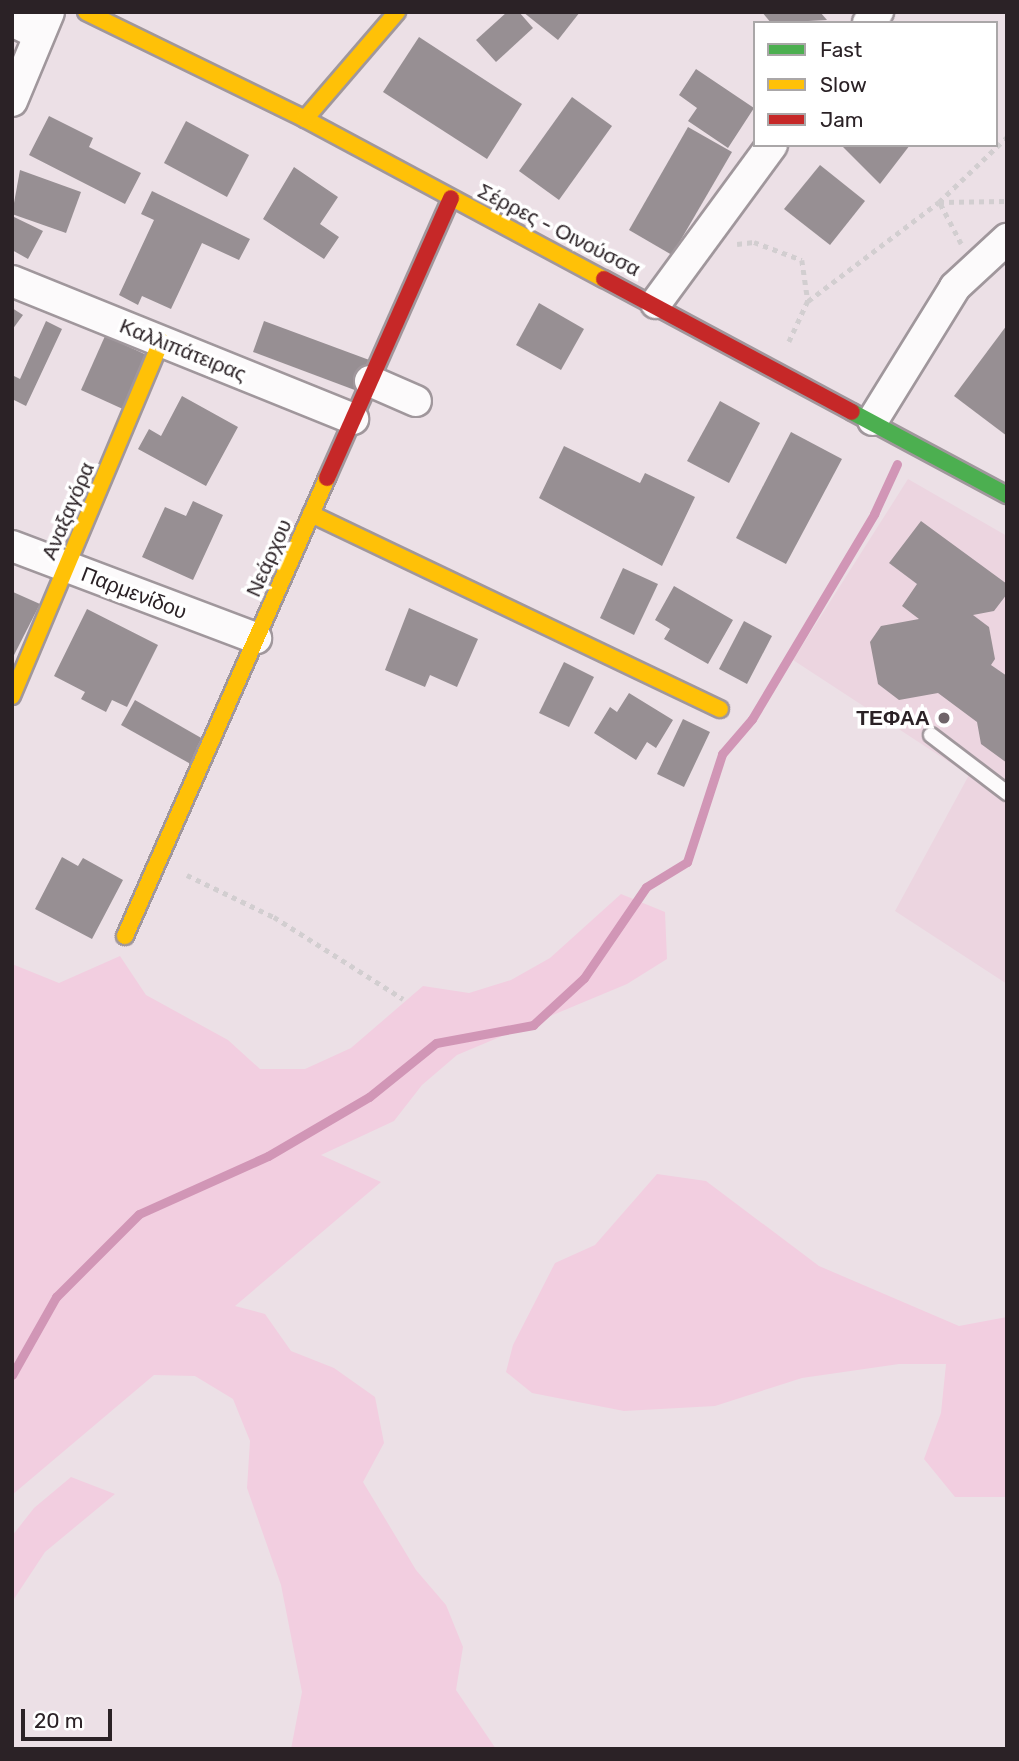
<!DOCTYPE html>
<html>
<head>
<meta charset="utf-8">
<style>
  body { margin:0 }
  #map { position:relative; width:1019px; height:1761px; overflow:hidden; background:#ece0e6; font-family:Rubik,sans-serif }
  div>[style] { position:absolute }
  [style*='--x'] { left:calc(var(--x)*1px); top:calc(var(--y)*1px); width:calc(var(--w)*1px); rotate:calc(var(--a)*1deg) }
  .built>* { inset:0; background:#ecd5e0 }
  .green>* { inset:0; background:#f2cee0 }
  .stream>* { height:9px; margin:-4.5px; padding:0 4.5px; transform-origin:4.5px; border-radius:4.5px; background:#d196b6 }
  .building>* { inset:0; background:#978f93 }
  .path>* { height:4.5px; margin-top:-2.25px; transform-origin:0; background:repeating-linear-gradient(90deg,#d2ced0 0 5px,transparent 0 10px) }
  .roads { filter:drop-shadow(2px 0 #a0979c) drop-shadow(-2px 0 #a0979c) drop-shadow(0 2px #a0979c) drop-shadow(0 -2px #a0979c) }
  .lane>* { height:14px; margin:-7px; padding:0 7px; transform-origin:7px; border-radius:7px; background:#fcfafb }
  .street>* { height:30px; margin:-15px; padding:0 15px; transform-origin:15px; border-radius:15px; background:#fcfafb }
  .fast>* { height:16px; margin:-8px; padding:0 8px; transform-origin:8px; border-radius:8px; background:#4caf50 }
  .slow>* { height:16px; margin:-8px; padding:0 8px; transform-origin:8px; border-radius:8px; background:#ffc107 }
  .jam>* { height:16px; margin:-8px; padding:0 8px; transform-origin:8px; border-radius:8px; background:#c62828 }
  .dots>* { width:19px; height:19px; translate:-50% -50%; box-sizing:border-box; border:4px solid #fff; border-radius:50% }
  span { translate:-50% -50%; white-space:nowrap; text-align:center; line-height:1.15; -webkit-text-stroke:7px #fff; paint-order:stroke }
  .street-label { font-size:21px; color:#2b2226 }
  .poi-label { font-size:21px; color:#2b2226; font-weight:700 }
  .right { translate:-100% -50%; text-align:right }
  .frame { position:absolute; inset:0; border:14px solid #2b2226; pointer-events:none }
  .legend { position:absolute; left:753px; top:21px; width:245px; height:126px; box-sizing:border-box; background:#fff; border:2px solid #aaa7a8; margin:0; padding:9px 12px; list-style:none; font-size:21px; color:#2b2226 }
  .legend li { display:flex; align-items:center; gap:14px; height:35px }
  .legend b { width:35px; border:2px solid #aaa7a8 }
  .scale { position:absolute; left:21px; top:1709px; width:91px; height:32px; box-sizing:border-box; border:4px solid #2b2226; border-top:0; padding-left:9px; font-size:21px; line-height:24px; white-space:nowrap; color:#2b2226; -webkit-text-stroke:5px #fff; paint-order:stroke }
</style>
</head>
<body>
<div id="map">
  <div class="built">
    <div style="clip-path:polygon(908px 479px,1007px 536px,1007px 984px,895px 911px,969px 775px,793px 660px)"></div>
  </div>
  <div class="green">
    <div style="clip-path:polygon(621px 894px,665px 912px,667px 959px,627px 984px,457px 1055px,422px 1085px,394px 1121px,321px 1155px,381px 1182px,235px 1306px,265px 1314px,291px 1351px,334px 1368px,375px 1397px,384px 1443px,363px 1482px,416px 1570px,446px 1605px,463px 1647px,456px 1690px,496px 1749px,291px 1749px,302px 1692px,281px 1585px,247px 1488px,250px 1441px,233px 1399px,195px 1376px,154px 1375px,12px 1495px,12px 964px,59px 983px,120px 956px,146px 995px,228px 1040px,260px 1069px,305px 1069px,351px 1048px,423px 986px,469px 993px,511px 980px,550px 958px)"></div>
    <div style="clip-path:polygon(657px 1174px,706px 1181px,819px 1266px,959px 1326px,1007px 1317px,1007px 1497px,955px 1497px,924px 1459px,941px 1413px,946px 1364px,899px 1364px,802px 1378px,715px 1406px,624px 1411px,532px 1393px,506px 1372px,513px 1345px,555px 1263px,595px 1245px)"></div>
    <div style="clip-path:polygon(71px 1477px,115px 1494px,45px 1552px,12px 1602px,12px 1536px,34px 1508px)"></div>
  </div>
  <div class="stream">
    <div style="--x:12;--y:1375;--w:90;--a:-60.6"></div>
    <div style="--x:56;--y:1297;--w:117;--a:-45"></div>
    <div style="--x:139;--y:1214;--w:141;--a:-24.2"></div>
    <div style="--x:268;--y:1156;--w:117;--a:-30.3"></div>
    <div style="--x:369;--y:1097;--w:86;--a:-38.9"></div>
    <div style="--x:436;--y:1043;--w:99;--a:-10.5"></div>
    <div style="--x:533;--y:1025;--w:69;--a:-42.7"></div>
    <div style="--x:584;--y:978;--w:110;--a:-55.7"></div>
    <div style="--x:646;--y:887;--w:48;--a:-31.4"></div>
    <div style="--x:687;--y:862;--w:114;--a:-72"></div>
    <div style="--x:722;--y:754;--w:46;--a:-49.4"></div>
    <div style="--x:752;--y:719;--w:239;--a:-59.2"></div>
    <div style="--x:874;--y:514;--w:55;--a:-65.3"></div>
  </div>
  <div class="building">
    <div style="clip-path:polygon(507px 12px,519px 12px,533px 28px,496px 62px,476px 40px)"></div>
    <div style="clip-path:polygon(523px 12px,580px 12px,558px 40px)"></div>
    <div style="clip-path:polygon(762px 12px,820px 12px,827px 20px,771px 23px)"></div>
    <div style="clip-path:polygon(419px 37px,522px 104px,487px 159px,383px 92px)"></div>
    <div style="clip-path:polygon(696px 69px,754px 108px,728px 148px,688px 121px,697px 108px,679px 95px)"></div>
    <div style="clip-path:polygon(572px 97px,612px 126px,559px 200px,519px 171px)"></div>
    <div style="clip-path:polygon(49px 116px,93px 138px,89px 147px,141px 173px,125px 204px,29px 155px)"></div>
    <div style="clip-path:polygon(186px 121px,249px 155px,227px 197px,164px 163px)"></div>
    <div style="clip-path:polygon(688px 127px,732px 152px,672px 255px,629px 230px)"></div>
    <div style="clip-path:polygon(841px 145px,910px 145px,880px 184px)"></div>
    <div style="clip-path:polygon(820px 165px,865px 201px,830px 245px,784px 209px)"></div>
    <div style="clip-path:polygon(294px 167px,338px 197px,320px 224px,339px 237px,324px 259px,263px 219px)"></div>
    <div style="clip-path:polygon(20px 170px,81px 192px,66px 233px,12px 214px)"></div>
    <div style="clip-path:polygon(152px 191px,250px 239px,239px 260px,202px 243px,171px 309px,142px 296px,138px 305px,119px 295px,154px 220px,141px 214px)"></div>
    <div style="clip-path:polygon(12px 216px,43px 231px,28px 259px,12px 250px)"></div>
    <div style="clip-path:polygon(539px 303px,584px 329px,561px 370px,516px 345px)"></div>
    <div style="clip-path:polygon(12px 308px,23px 315px,12px 330px)"></div>
    <div style="clip-path:polygon(46px 321px,62px 329px,26px 406px,12px 399px,12px 375px,20px 379px)"></div>
    <div style="clip-path:polygon(264px 321px,372px 361px,360px 392px,253px 352px)"></div>
    <div style="clip-path:polygon(1007px 325px,1007px 436px,954px 396px)"></div>
    <div style="clip-path:polygon(105px 336px,149px 356px,125px 410px,81px 390px)"></div>
    <div style="clip-path:polygon(182px 396px,238px 427px,206px 486px,138px 449px,149px 429px,161px 436px)"></div>
    <div style="clip-path:polygon(720px 401px,760px 423px,729px 483px,687px 461px)"></div>
    <div style="clip-path:polygon(791px 432px,842px 459px,786px 564px,736px 538px)"></div>
    <div style="clip-path:polygon(564px 446px,640px 483px,645px 473px,695px 497px,662px 566px,539px 498px)"></div>
    <div style="clip-path:polygon(193px 501px,223px 515px,193px 580px,142px 557px,165px 507px,186px 516px)"></div>
    <div style="clip-path:polygon(921px 521px,1007px 584px,1007px 594px,994px 611px,973px 615px,989px 627px,995px 659px,991px 665px,1007px 676px,1007px 763px,981px 744px,977px 722px,938px 693px,899px 700px,878px 684px,870px 642px,881px 626px,919px 619px,902px 606px,917px 584px,889px 563px)"></div>
    <div style="clip-path:polygon(623px 568px,658px 584px,634px 635px,600px 618px)"></div>
    <div style="clip-path:polygon(674px 586px,733px 620px,708px 664px,664px 639px,670px 629px,655px 620px)"></div>
    <div style="clip-path:polygon(13px 592px,40px 604px,12px 659px,12px 594px)"></div>
    <div style="clip-path:polygon(409px 608px,478px 639px,457px 687px,430px 675px,425px 687px,385px 670px)"></div>
    <div style="clip-path:polygon(87px 609px,158px 645px,127px 707px,112px 700px,106px 712px,81px 699px,85px 692px,54px 676px)"></div>
    <div style="clip-path:polygon(744px 621px,772px 636px,747px 684px,719px 669px)"></div>
    <div style="clip-path:polygon(564px 662px,594px 677px,569px 727px,539px 713px)"></div>
    <div style="clip-path:polygon(629px 693px,673px 720px,656px 748px,647px 742px,636px 760px,594px 733px,610px 707px,617px 712px)"></div>
    <div style="clip-path:polygon(135px 700px,210px 743px,196px 767px,121px 725px)"></div>
    <div style="clip-path:polygon(683px 719px,710px 732px,684px 787px,657px 774px)"></div>
    <div style="clip-path:polygon(62px 857px,78px 866px,83px 858px,123px 880px,92px 939px,35px 909px)"></div>
  </div>
  <div class="path">
    <div style="--x:737;--y:244;--w:17;--a:-7"></div>
    <div style="--x:754;--y:242;--w:51;--a:20.6"></div>
    <div style="--x:802;--y:260;--w:41;--a:81.7"></div>
    <div style="--x:808;--y:301;--w:45;--a:114.9"></div>
    <div style="--x:961;--y:244;--w:47;--a:-117.6"></div>
    <div style="--x:939;--y:202;--w:68;--a:-0.8"></div>
    <div style="--x:808;--y:301;--w:164;--a:-37.1"></div>
    <div style="--x:939;--y:202;--w:94;--a:-43.7"></div>
    <div style="--x:187;--y:875;--w:97;--a:25.8"></div>
    <div style="--x:274;--y:917;--w:153;--a:32.4"></div>
  </div>
  <div class="roads">
    <div class="lane">
      <div style="--x:931;--y:735;--w:96;--a:37.3"></div>
    </div>
    <div class="street">
      <div style="--x:12;--y:21;--w:30;--a:26"></div>
      <div style="--x:868;--y:23;--w:15;--a:-48"></div>
      <div style="--x:12;--y:101;--w:96;--a:-67.4"></div>
      <div style="--x:12;--y:281;--w:368;--a:22"></div>
      <div style="--x:656;--y:303;--w:196;--a:-53.7"></div>
      <div style="--x:370;--y:381;--w:50;--a:23.5"></div>
      <div style="--x:873;--y:420;--w:156;--a:-58.3"></div>
      <div style="--x:955;--y:287;--w:71;--a:-42.7"></div>
      <div style="--x:12;--y:546;--w:261;--a:20.7"></div>
    </div>
    <div class="fast">
      <div style="--x:852;--y:412;--w:176;--a:28.2"></div>
    </div>
    <div class="slow">
      <div style="--x:86;--y:12;--w:244;--a:26"></div>
      <div style="--x:305;--y:119;--w:339;--a:28.2"></div>
      <div style="--x:305;--y:119;--w:141;--a:-49.3"></div>
      <div style="--x:311;--y:514;--w:453;--a:25.5"></div>
      <div style="--x:12;--y:696;--w:385;--a:-67.2"></div>
      <div style="--x:125;--y:936;--w:501;--a:-66.2"></div>
    </div>
    <div class="jam">
      <div style="--x:604;--y:279;--w:281;--a:28.2"></div>
      <div style="--x:327;--y:478;--w:306;--a:-66.1"></div>
    </div>
  </div>
  <div class="dots">
    <div style="left:944px;top:718px;background:#6f6469"></div>
  </div>
  <div class="street-label">
    <span style="left:559px;top:230px;rotate:27deg">Σέρρες - Οινούσσα</span>
    <span style="left:183px;top:350px;rotate:22deg">Καλλιπάτειρας</span>
    <span style="left:68px;top:511px;rotate:-67deg">Αναξαγόρα</span>
    <span style="left:269px;top:558px;rotate:-66deg">Νεάρχου</span>
    <span style="left:134px;top:593px;rotate:21deg">Παρμενίδου</span>
  </div>
  <div class="poi-label">
    <span class="right" style="left:930px;top:718px">ΤΕΦΑΑ</span>
  </div>
  <div class="frame"></div>
  <ul class="legend">
  <li><b style="height:9px;background:#4caf50"></b>Fast</li>
  <li><b style="height:9px;background:#ffc107"></b>Slow</li>
  <li><b style="height:9px;background:#c62828"></b>Jam</li>
  </ul>
  <div class="scale">20 m</div>
</div>
</body>
</html>
